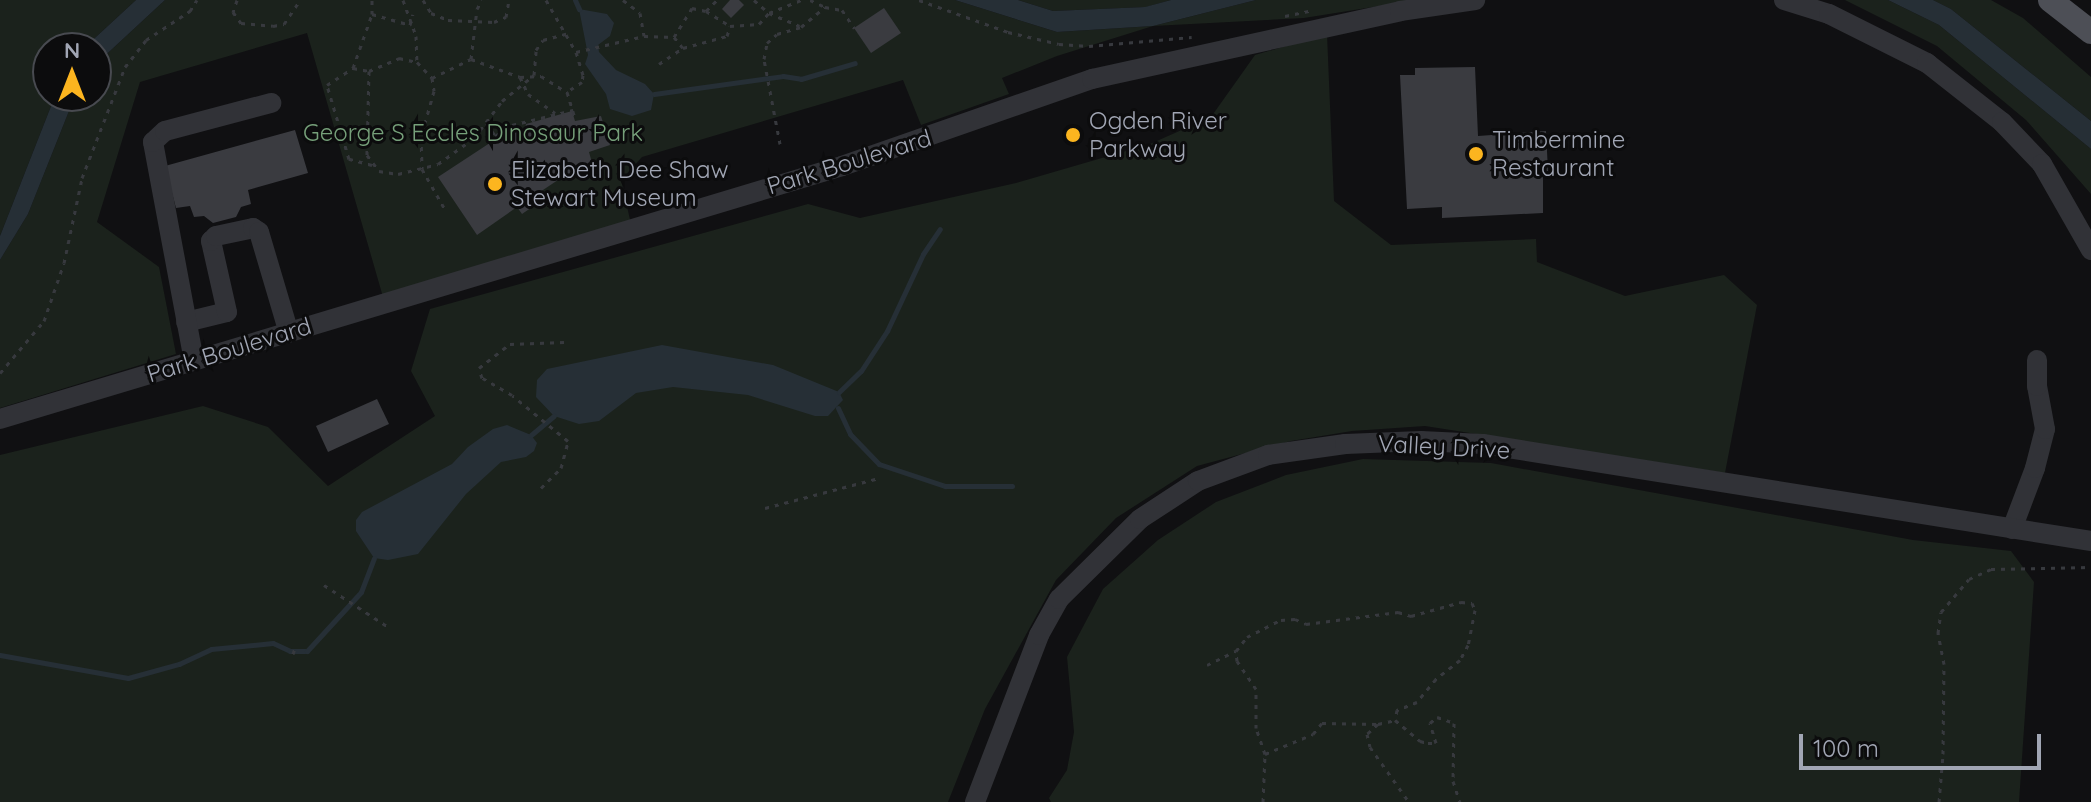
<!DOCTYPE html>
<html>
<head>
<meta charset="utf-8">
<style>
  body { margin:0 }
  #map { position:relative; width:2091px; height:802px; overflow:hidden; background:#101012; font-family:Quicksand,sans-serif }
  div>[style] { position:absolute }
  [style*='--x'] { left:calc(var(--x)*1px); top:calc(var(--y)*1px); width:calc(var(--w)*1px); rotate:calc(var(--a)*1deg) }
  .green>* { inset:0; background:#1b221c }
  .water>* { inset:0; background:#262f36 }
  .stream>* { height:5px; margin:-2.5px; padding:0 2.5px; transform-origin:2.5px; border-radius:2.5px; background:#262f36 }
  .building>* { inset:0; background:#3a3b40 }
  .path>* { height:3px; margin-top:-1.5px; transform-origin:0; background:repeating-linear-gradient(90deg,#37393e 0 4px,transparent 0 10px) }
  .minor>* { height:20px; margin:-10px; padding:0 10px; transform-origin:10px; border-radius:10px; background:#313237 }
  .major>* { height:24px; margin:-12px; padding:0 12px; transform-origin:12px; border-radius:12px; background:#4d4f56 }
  .dots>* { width:22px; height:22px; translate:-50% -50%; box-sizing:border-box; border:4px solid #0c0c0d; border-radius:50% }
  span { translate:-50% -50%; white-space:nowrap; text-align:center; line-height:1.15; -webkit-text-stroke:6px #0c0c0d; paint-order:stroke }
  .poi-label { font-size:24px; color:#a1a6b4 }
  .left { translate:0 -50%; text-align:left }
  .park-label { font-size:24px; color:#76a07a }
  .street-label { font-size:24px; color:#a1a6b4 }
  .north { position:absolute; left:32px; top:32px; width:80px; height:80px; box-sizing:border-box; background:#0c0c0d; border:2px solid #484a50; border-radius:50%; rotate:0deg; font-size:22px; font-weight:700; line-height:32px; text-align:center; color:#a1a6b4 }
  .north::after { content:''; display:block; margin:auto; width:28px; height:36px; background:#fcb51f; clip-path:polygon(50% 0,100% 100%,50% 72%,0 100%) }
  .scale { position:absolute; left:1799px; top:734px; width:242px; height:36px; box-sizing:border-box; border:4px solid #a1a6b4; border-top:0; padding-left:10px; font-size:24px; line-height:28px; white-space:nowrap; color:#a1a6b4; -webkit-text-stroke:6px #0c0c0d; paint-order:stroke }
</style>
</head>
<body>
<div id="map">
  <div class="green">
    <div style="clip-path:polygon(0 0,136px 0,84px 48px,48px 48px,48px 96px,55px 96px,0 236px)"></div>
    <div style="clip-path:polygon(165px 0,955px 0,1057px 32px,1153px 26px,1256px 0,1417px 0,1304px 18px,1153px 26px,1057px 56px,1002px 78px,1009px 94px,921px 125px,903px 80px,642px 157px,621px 180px,631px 224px,383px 297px,307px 33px,140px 82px,97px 222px,159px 267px,176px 354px,0 408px,0 260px,28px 214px,75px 96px,96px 96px,96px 64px)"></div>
    <div style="clip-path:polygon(1018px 0,1171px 0,1146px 7px,1053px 11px)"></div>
    <div style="clip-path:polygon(1845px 0,1888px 0,1939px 25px,2091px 149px,2091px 194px,2026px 120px,1937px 46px)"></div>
    <div style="clip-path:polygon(1933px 0,1991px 0,2023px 18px,2091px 77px,2091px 121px,1951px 9px)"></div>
    <div style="clip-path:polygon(1327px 34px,1334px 201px,1391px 245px,1536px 239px,1537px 262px,1625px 296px,1724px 275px,1757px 305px,1725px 473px,1425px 426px,1352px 431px,1291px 441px,1197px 466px,1116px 518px,1056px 580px,985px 709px,948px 802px,0 802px,0 455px,203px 406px,268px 427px,328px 486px,435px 416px,411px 371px,430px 309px,808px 204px,860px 218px,1016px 183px,1150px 144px,1211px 117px,1255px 55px)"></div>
    <div style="clip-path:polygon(1363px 459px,1491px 463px,1913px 540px,2011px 551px,2034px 582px,2019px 802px,1051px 802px,1049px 798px,1067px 770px,1074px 732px,1067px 657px,1103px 589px,1158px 540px,1216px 502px,1286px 475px)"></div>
  </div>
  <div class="water">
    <div style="clip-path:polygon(136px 0,165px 0,96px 64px,96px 48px,84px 48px)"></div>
    <div style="clip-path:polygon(955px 0,1018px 0,1053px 11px,1145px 7px,1171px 0,1256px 0,1153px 26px,1057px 32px)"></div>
    <div style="clip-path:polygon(1888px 0,1933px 0,1951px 9px,2091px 121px,2091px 149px,1939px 25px)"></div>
    <div style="clip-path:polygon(579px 9px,607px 14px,614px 23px,610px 36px,598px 45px,599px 52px,616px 70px,645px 84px,654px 94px,651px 110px,632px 116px,610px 109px,606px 94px,585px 64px,588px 55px)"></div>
    <div style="clip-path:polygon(55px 96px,75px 96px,28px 214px,0 260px,0 236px)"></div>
    <div style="clip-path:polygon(662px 345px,773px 365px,839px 392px,843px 400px,828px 416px,815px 416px,748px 395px,673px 387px,636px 393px,599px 421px,579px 424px,554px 416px,536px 397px,537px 380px,547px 369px)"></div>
    <div style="clip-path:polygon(507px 425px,531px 435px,537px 443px,534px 451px,526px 457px,501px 462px,466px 494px,418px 554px,388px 560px,374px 558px,356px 531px,356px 520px,362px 512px,452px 464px,468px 447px,493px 429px)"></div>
  </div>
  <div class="stream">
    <div style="--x:575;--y:0;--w:10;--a:66"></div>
    <div style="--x:654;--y:94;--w:130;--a:-7.9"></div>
    <div style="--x:783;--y:76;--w:18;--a:9"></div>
    <div style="--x:801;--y:79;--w:56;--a:-16.5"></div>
    <div style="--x:839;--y:392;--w:30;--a:-44"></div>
    <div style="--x:861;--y:371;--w:48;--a:-57"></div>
    <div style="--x:887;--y:331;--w:85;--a:-64.9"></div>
    <div style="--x:923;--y:254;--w:30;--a:-56"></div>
    <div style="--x:838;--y:408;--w:29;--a:65"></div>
    <div style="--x:850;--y:434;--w:42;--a:46"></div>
    <div style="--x:879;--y:464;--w:70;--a:18.4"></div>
    <div style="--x:945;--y:486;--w:67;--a:0"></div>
    <div style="--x:531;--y:435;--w:30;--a:-40"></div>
    <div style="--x:0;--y:655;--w:130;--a:10.2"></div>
    <div style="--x:128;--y:678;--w:53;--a:-15.4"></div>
    <div style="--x:179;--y:664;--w:35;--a:-25"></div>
    <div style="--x:211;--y:649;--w:62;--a:-5.5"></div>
    <div style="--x:273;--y:643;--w:19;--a:25"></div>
    <div style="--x:290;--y:651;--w:17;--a:0"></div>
    <div style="--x:307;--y:651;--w:80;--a:-47.5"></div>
    <div style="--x:361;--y:592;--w:36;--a:-69"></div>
  </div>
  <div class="building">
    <div style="clip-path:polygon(730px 0,739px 0,744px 5px,731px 18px,722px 9px)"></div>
    <div style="clip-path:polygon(884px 8px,901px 33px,871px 53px,854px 28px)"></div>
    <div style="clip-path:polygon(1475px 67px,1478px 136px,1546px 131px,1548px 171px,1543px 171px,1543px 213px,1442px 218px,1442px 207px,1407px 209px,1400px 75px,1415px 75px,1415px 68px)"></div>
    <div style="clip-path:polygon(572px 111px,575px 121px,601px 116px,610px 145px,589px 152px,594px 170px,564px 176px,540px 192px,544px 199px,522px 214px,517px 207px,477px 235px,438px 177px,514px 127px,523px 140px,526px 124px)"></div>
    <div style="clip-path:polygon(295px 130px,308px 173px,248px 190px,251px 204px,241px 207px,236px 217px,213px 223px,204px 216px,194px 217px,190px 206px,176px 208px,165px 166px)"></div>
    <div style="clip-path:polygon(377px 399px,389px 424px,328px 452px,316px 426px)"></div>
  </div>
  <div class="path">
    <div style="--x:237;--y:0;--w:13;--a:108"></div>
    <div style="--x:233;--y:12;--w:14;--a:54"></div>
    <div style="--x:241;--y:23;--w:32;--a:5"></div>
    <div style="--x:273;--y:26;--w:11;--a:-10"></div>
    <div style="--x:284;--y:24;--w:29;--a:-56"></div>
    <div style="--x:403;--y:0;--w:38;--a:70"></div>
    <div style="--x:416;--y:36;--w:25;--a:88"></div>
    <div style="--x:423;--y:0;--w:15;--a:58"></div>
    <div style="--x:431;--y:13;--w:18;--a:22"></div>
    <div style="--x:448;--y:20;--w:46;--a:2.5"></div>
    <div style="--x:494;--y:22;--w:13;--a:-23"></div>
    <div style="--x:506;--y:17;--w:17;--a:-80"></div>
    <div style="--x:546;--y:0;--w:60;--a:60"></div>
    <div style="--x:576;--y:52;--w:24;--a:73"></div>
    <div style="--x:583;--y:75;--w:7;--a:98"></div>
    <div style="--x:582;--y:82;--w:17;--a:147"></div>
    <div style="--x:623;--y:0;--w:21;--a:37"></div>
    <div style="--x:640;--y:13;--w:23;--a:80"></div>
    <div style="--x:754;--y:0;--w:20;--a:41"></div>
    <div style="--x:769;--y:13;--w:33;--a:23"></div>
    <div style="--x:810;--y:0;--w:17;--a:25"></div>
    <div style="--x:919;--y:0;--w:95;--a:19.8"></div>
    <div style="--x:1008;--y:32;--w:52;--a:13.2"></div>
    <div style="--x:1059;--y:44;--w:30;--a:4"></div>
    <div style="--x:1089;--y:46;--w:103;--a:-5"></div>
    <div style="--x:706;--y:11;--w:16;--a:-45"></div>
    <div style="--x:372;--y:14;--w:40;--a:16"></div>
    <div style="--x:410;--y:25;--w:11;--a:-75"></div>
    <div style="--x:1285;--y:16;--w:29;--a:-12"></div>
    <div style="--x:674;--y:37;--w:14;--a:51"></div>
    <div style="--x:576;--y:52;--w:70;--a:-13.2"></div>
    <div style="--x:644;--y:36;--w:30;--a:2"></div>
    <div style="--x:674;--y:37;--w:34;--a:-58"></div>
    <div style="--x:692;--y:8;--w:14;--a:12"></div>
    <div style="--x:706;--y:11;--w:28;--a:32"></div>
    <div style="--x:730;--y:26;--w:29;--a:-4"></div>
    <div style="--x:759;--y:24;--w:15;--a:-48"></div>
    <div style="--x:769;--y:13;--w:35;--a:-22"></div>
    <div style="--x:471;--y:59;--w:50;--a:-83.2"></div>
    <div style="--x:477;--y:9;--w:10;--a:-61"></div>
    <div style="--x:659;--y:64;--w:29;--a:-34"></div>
    <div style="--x:683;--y:48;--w:46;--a:-15.3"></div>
    <div style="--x:727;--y:36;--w:10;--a:-73"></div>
    <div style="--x:353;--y:68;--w:16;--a:11"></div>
    <div style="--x:369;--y:71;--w:33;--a:-23"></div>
    <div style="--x:399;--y:58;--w:18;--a:13"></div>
    <div style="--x:417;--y:62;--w:22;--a:47"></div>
    <div style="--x:432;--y:78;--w:13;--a:81"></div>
    <div style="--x:434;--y:91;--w:48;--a:105.8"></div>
    <div style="--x:421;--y:137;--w:32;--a:88"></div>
    <div style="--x:422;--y:169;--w:48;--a:60.3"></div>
    <div style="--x:369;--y:71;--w:84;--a:91.4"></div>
    <div style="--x:367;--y:155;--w:20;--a:53"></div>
    <div style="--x:379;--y:171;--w:19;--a:9"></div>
    <div style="--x:398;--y:174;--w:41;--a:-14"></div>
    <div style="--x:438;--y:164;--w:44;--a:-35.8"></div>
    <div style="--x:474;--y:138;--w:46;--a:-52.9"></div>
    <div style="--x:502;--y:101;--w:41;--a:-39.1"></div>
    <div style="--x:534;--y:75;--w:25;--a:-85"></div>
    <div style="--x:536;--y:50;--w:12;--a:-55"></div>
    <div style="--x:543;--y:40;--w:24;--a:-15"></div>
    <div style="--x:520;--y:77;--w:19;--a:65"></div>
    <div style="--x:528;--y:94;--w:33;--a:35"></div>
    <div style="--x:432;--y:78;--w:43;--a:-26"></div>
    <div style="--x:471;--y:59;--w:52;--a:20.2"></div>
    <div style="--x:520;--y:77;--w:21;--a:-3"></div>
    <div style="--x:541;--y:76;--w:31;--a:32"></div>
    <div style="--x:567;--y:92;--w:30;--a:73"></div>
    <div style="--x:486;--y:123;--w:19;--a:54"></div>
    <div style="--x:495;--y:136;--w:20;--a:-33"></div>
    <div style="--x:512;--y:125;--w:63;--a:-13.8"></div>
    <div style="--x:780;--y:144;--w:86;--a:-100.7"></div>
    <div style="--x:764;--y:59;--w:16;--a:-79"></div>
    <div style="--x:767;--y:43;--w:13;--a:-42"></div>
    <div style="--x:777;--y:34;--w:25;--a:-16"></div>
    <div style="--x:801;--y:27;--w:31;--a:-40"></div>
    <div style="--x:825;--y:7;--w:17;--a:10"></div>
    <div style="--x:842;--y:10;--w:22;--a:56"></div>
    <div style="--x:372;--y:165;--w:24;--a:-165"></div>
    <div style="--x:349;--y:159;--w:77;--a:-106.6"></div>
    <div style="--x:327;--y:85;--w:31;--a:-33"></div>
    <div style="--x:353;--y:68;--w:57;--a:-70.6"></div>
    <div style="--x:372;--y:14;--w:14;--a:-90"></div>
    <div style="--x:0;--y:373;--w:68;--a:-49.8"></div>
    <div style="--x:44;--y:321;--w:61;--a:-71"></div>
    <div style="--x:64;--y:263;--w:87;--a:-78"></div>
    <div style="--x:82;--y:178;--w:119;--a:-68.8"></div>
    <div style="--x:125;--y:67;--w:34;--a:-52"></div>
    <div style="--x:146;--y:40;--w:53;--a:-33.4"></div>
    <div style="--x:190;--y:11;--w:13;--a:-58"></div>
    <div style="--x:541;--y:488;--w:28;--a:-45"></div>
    <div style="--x:561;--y:468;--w:28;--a:-75"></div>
    <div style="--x:568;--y:441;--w:72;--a:-140.6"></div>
    <div style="--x:512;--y:395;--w:34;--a:-150"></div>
    <div style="--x:482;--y:378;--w:10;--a:-107"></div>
    <div style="--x:479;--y:368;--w:39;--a:-38"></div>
    <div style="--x:510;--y:344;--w:54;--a:-2.1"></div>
    <div style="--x:765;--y:508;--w:118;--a:-14.7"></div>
    <div style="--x:324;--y:585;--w:75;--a:33.1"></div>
    <div style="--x:293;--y:654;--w:6;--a:-72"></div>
    <div style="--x:1207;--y:665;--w:32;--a:-26"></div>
    <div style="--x:1378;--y:724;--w:15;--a:138"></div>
    <div style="--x:1367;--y:734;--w:13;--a:77"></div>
    <div style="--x:1370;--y:747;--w:67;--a:54.7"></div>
    <div style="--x:1265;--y:754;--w:52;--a:-22.6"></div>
    <div style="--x:1313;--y:734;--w:14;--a:-51"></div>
    <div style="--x:1322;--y:723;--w:56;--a:1"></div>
    <div style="--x:1378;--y:724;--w:17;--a:-13"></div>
    <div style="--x:1263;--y:802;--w:48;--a:-87.6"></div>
    <div style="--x:1265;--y:754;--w:28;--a:-109"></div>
    <div style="--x:1256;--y:728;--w:39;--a:-90"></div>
    <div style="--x:1256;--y:689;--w:34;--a:-124"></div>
    <div style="--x:1237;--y:661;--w:10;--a:-96"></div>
    <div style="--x:1236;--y:651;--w:18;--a:-52"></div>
    <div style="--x:1247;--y:637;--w:38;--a:-27"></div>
    <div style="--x:1281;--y:620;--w:14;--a:-4"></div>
    <div style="--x:1295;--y:619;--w:12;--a:24"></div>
    <div style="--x:1306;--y:624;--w:93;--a:-7.4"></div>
    <div style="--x:1398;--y:612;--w:14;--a:17"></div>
    <div style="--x:1411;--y:616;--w:52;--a:-15.6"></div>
    <div style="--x:1461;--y:602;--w:11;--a:5"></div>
    <div style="--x:1472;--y:603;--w:8;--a:67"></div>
    <div style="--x:1475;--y:610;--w:36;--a:101"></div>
    <div style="--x:1468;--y:645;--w:17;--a:118"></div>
    <div style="--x:1460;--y:660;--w:31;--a:142"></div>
    <div style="--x:1436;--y:679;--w:30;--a:130"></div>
    <div style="--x:1417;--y:702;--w:22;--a:158"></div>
    <div style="--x:1397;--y:710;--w:10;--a:101"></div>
    <div style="--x:1395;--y:720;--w:33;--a:40"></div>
    <div style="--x:1420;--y:741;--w:8;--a:14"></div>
    <div style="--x:1428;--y:743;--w:8;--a:0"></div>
    <div style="--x:1436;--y:743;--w:21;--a:-107"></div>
    <div style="--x:1430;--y:723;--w:9;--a:-41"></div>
    <div style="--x:1437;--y:717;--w:18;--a:19"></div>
    <div style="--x:1454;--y:723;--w:58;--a:91"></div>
    <div style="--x:1453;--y:781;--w:22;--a:72"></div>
    <div style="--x:1939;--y:802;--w:48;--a:-85.2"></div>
    <div style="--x:1943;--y:754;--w:90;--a:-89.4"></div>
    <div style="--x:1944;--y:664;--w:32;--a:-101"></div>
    <div style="--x:1938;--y:633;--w:21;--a:-82"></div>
    <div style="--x:1941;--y:612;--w:43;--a:-49.7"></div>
    <div style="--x:1969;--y:579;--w:24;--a:-24"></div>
    <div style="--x:1991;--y:569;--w:100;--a:-1.1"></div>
  </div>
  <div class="minor">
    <div style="--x:1784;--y:0;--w:47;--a:17.3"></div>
    <div style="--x:1829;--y:14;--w:110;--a:26.6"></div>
    <div style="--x:1927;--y:63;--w:95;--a:38.2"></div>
    <div style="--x:2002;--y:122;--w:58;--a:46.4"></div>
    <div style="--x:2042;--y:164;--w:99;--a:60.3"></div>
    <div style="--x:186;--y:322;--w:42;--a:-13.7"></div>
    <div style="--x:227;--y:312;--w:73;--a:-102.7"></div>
    <div style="--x:211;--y:241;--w:7;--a:-45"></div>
    <div style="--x:216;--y:236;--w:38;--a:-12"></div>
    <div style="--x:253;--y:228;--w:7;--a:34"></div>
    <div style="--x:259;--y:232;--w:105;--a:73.5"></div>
    <div style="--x:194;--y:361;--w:223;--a:-100.6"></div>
    <div style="--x:153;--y:142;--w:16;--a:-43"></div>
    <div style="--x:165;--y:131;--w:110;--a:-14.8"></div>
    <div style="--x:0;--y:419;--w:879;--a:-16.72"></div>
    <div style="--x:842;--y:166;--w:265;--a:-19.2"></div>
    <div style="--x:1092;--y:79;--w:315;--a:-12.4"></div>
    <div style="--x:1400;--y:11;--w:76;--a:-8.3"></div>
    <div style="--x:2012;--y:529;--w:65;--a:-69.3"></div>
    <div style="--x:2035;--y:468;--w:40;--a:-75.6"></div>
    <div style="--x:2045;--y:429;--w:44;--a:-100.5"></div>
    <div style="--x:2037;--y:386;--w:26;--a:-90"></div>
    <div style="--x:975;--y:802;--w:179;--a:-69"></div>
    <div style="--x:1039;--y:635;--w:41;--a:-60.9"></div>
    <div style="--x:1059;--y:599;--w:114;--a:-44.6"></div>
    <div style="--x:1140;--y:519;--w:69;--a:-33.2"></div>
    <div style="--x:1198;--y:481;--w:75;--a:-20.4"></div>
    <div style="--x:1268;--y:455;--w:78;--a:-8.1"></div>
    <div style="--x:1345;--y:444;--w:76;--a:-2.3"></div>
    <div style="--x:1421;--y:441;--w:62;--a:2.8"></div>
    <div style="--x:1483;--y:444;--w:616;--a:9.06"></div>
  </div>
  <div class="major">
    <div style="--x:2050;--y:0;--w:52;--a:38"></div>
  </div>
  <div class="dots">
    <div style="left:1073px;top:135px;background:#fcb51f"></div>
    <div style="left:1476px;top:154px;background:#fcb51f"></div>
    <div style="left:495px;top:184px;background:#fcb51f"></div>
  </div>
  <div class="poi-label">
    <span class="left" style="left:1089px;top:135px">Ogden River<br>Parkway</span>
    <span class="left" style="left:1492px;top:154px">Timbermine<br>Restaurant</span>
    <span class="left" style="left:511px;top:184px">Elizabeth Dee Shaw<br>Stewart Museum</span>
  </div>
  <div class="park-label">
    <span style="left:473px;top:133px">George S Eccles Dinosaur Park</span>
  </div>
  <div class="street-label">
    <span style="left:849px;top:162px;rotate:-17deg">Park Boulevard</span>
    <span style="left:229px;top:350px;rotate:-17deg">Park Boulevard</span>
    <span style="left:1444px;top:447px;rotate:3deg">Valley Drive</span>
  </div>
  <div class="north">N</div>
  <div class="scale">100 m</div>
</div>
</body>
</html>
